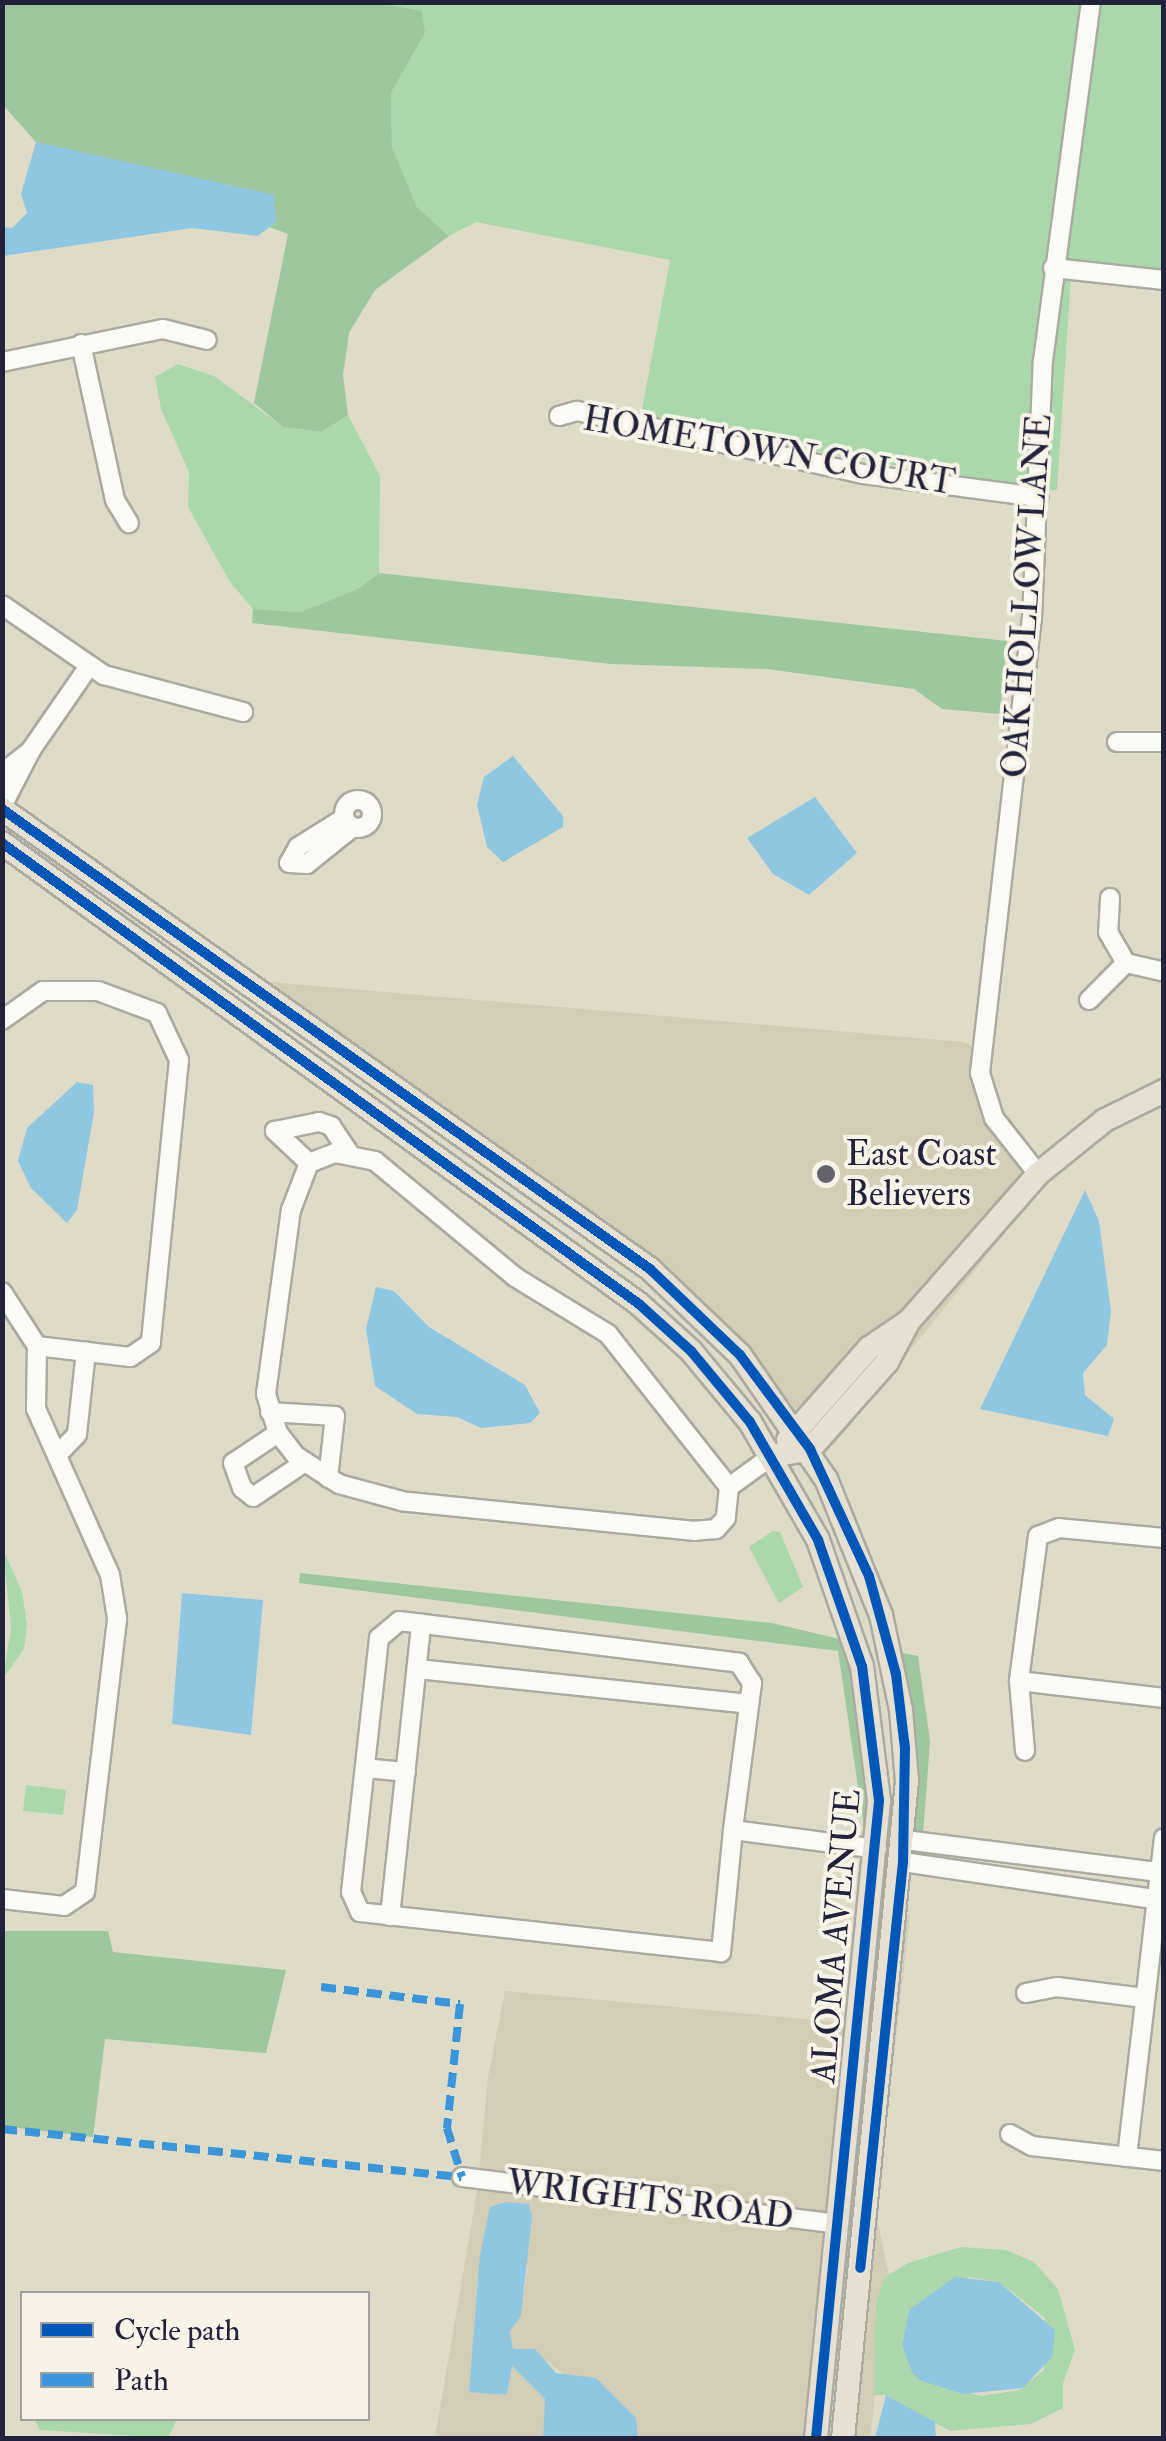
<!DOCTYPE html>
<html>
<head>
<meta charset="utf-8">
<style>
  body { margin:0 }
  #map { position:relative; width:1166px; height:2441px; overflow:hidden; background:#dedcc9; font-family:"IM FELL Double Pica",serif }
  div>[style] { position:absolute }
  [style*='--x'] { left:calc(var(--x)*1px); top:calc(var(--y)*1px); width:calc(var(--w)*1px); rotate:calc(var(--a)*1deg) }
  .built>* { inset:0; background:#d1cdb6 }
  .green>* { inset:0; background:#abd7ac }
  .forest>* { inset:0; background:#9ec7a0 }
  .water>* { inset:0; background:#90c7e0 }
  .roads { filter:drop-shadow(2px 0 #abaaa1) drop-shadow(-2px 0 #abaaa1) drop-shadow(0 2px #abaaa1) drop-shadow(0 -2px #abaaa1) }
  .minor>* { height:18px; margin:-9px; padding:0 9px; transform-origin:9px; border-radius:9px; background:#fafaf7 }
  .minor>.ring { margin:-9px; padding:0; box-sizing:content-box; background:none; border:18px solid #fafaf7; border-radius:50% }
  .major>* { height:22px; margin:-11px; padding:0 11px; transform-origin:11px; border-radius:11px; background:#e6e0d3 }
  .quiet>* { height:8px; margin-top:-4px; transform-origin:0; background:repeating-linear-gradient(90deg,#3b95d9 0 15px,transparent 0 23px) }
  .cycleway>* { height:10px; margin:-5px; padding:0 5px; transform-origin:5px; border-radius:5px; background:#0057b8 }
  .dots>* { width:28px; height:28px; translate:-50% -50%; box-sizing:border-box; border:5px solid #f7f3e8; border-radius:50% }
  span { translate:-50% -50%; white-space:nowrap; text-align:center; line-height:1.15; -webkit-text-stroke:8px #f7f3e8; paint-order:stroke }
  .street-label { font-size:35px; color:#22223b }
  .poi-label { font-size:35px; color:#22223b }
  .left { translate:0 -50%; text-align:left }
  .frame { position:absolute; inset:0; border:5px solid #22223b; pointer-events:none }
  .legend { position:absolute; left:20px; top:2291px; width:350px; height:130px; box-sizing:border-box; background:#f7f3e8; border:2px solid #a29fa3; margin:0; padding:12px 18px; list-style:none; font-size:30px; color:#22223b }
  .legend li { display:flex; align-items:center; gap:20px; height:50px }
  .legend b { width:50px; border:2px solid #a29fa3 }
</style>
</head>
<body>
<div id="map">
  <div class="built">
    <div style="clip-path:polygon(270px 982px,964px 1042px,976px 1048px,973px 1074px,1029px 1173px,907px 1312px,795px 1415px,746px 1351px)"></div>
    <div style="clip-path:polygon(1057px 1168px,834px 1445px,828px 1440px,915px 1325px)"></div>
    <div style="clip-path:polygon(878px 1913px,891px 1914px,857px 2235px,845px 2222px)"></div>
    <div style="clip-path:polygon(906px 1915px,910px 1915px,876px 2214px,889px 2275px,870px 2438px,850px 2438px)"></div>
    <div style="clip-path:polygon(505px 1991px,847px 2023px,831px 2217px,479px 2172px,488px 2077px)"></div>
    <div style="clip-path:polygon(478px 2185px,829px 2229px,808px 2438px,638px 2438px,549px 2362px,513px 2349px,510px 2330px,521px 2315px,528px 2265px,479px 2297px,469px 2391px,507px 2395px,511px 2365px,545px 2399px,543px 2438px,435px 2438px)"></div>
  </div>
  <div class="green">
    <div style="clip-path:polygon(372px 3px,1084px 3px,1036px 360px,1031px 489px,640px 420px,670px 260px,476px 222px,449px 236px,417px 207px,392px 147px,391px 93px,425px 33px)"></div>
    <div style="clip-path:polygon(1099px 3px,1163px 3px,1163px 274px,1061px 262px)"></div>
    <div style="clip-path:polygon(1060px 275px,1071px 276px,1057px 490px,1046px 490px)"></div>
    <div style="clip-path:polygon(178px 364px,214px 376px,283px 427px,320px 432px,348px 415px,380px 476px,379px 573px,358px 589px,301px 612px,253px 609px,230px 582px,188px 507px,189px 472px,161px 409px,155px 377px)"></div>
    <div style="clip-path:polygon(773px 1531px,780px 1532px,803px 1587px,779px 1603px,749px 1547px)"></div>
    <div style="clip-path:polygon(3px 1549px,22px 1592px,27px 1624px,24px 1649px,3px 1678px,11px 1628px)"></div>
    <div style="clip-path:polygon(26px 1785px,66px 1790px,63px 1815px,23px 1811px)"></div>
    <div style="clip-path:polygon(evenodd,961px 2247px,1006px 2250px,1034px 2262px,1058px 2289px,1075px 2350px,1063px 2383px,1063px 2408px,1031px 2424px,950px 2431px,886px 2395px,874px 2395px,876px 2304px,884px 2278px,908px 2263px,961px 2247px,969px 2277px,999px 2282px,1045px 2318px,1044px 2370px,1019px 2390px,981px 2396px,919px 2380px,902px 2345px,909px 2310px,969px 2277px)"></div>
    <div style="clip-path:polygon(34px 2419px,34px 2418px,177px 2419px,168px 2438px,40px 2430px)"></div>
  </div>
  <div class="forest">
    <div style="clip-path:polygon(372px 2px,422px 11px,425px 33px,391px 93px,392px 147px,417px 207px,449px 236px,375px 290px,349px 333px,343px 375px,348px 415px,321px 432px,283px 427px,254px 403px,288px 234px,269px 227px,276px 222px,232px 185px,200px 183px,36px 142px,3px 105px,2px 3px)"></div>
    <div style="clip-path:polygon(379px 573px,1007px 641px,1000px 714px,942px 709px,914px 689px,767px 669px,611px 664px,252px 623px,253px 609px,301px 612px,358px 589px)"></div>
    <div style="clip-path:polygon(300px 1573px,772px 1623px,848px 1641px,871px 1796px,866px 1841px,838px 1651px,299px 1583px)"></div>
    <div style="clip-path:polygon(898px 1652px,918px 1656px,930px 1741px,923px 1836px,913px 1834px)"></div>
    <div style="clip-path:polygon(3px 1931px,108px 1931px,113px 1952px,286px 1970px,266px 2053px,105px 2039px,93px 2137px,3px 2126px)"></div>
  </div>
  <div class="water">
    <div style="clip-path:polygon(36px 142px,274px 195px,276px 222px,258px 236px,192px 228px,3px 256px,3px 227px,12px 228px,27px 213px,21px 194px)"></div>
    <div style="clip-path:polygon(513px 756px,563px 816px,563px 827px,503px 862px,487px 847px,477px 805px,484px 777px)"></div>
    <div style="clip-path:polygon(815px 797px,857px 853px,809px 895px,773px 874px,747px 838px)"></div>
    <div style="clip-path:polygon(77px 1082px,93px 1085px,94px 1112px,77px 1210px,67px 1223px,31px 1188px,18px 1161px,27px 1128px)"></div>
    <div style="clip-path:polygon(1085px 1190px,1099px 1221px,1111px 1311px,1107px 1345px,1083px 1373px,1085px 1395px,1114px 1419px,1108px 1436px,980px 1409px)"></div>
    <div style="clip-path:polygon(376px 1287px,394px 1291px,429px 1327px,525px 1385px,540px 1413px,530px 1423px,481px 1428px,457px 1417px,417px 1414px,375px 1386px,366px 1329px)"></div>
    <div style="clip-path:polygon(182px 1593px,263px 1600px,251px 1735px,172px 1724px)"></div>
    <div style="clip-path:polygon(505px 2202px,529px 2204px,532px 2216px,521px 2316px,510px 2331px,513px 2349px,535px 2349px,556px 2373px,596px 2378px,636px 2418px,638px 2438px,543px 2438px,545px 2399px,512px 2366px,507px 2395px,469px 2392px,480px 2255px,490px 2207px)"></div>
    <div style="clip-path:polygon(955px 2277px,999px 2282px,1055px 2330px,1052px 2357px,1023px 2388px,963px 2394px,919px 2380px,912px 2372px,902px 2345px,909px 2310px)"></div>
    <div style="clip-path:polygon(886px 2395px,935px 2422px,936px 2438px,875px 2438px)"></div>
  </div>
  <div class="roads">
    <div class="minor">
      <div style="--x:1053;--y:268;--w:112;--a:6.2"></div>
      <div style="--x:81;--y:344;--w:160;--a:77.7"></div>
      <div style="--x:115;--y:500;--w:27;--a:59"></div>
      <div style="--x:2;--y:362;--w:164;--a:-11.6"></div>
      <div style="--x:163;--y:329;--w:45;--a:14"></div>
      <div style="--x:559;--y:416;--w:19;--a:-16"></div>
      <div style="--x:577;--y:411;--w:293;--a:12.4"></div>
      <div style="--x:863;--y:474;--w:177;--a:7.5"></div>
      <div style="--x:2;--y:605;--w:124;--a:34.5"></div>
      <div style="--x:104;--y:675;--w:144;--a:14.9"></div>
      <div style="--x:1117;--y:742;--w:47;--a:0"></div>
      <div style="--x:2;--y:773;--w:37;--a:-38"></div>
      <div style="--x:31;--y:750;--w:102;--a:-55.4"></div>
      <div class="ring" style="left:344px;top:800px;width:10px;height:10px"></div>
      <div style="--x:2;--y:806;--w:63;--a:-62.6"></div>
      <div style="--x:344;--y:818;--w:54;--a:147.8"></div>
      <div style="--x:298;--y:847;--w:18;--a:119"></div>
      <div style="--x:289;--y:863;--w:18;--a:3"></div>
      <div style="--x:307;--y:864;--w:59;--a:-38.8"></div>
      <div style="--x:1110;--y:898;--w:34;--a:93"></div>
      <div style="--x:1108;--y:932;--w:36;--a:60"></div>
      <div style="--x:1126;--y:963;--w:39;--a:13"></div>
      <div style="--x:1089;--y:1000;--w:52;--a:-45"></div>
      <div style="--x:2;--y:1020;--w:50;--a:-35.3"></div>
      <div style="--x:43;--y:991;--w:55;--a:0"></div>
      <div style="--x:98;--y:991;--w:63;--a:20.4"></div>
      <div style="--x:157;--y:1013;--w:52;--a:64.9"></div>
      <div style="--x:179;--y:1060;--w:284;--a:95.7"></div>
      <div style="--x:151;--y:1343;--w:25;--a:146"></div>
      <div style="--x:130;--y:1357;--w:94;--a:-173.3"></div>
      <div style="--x:309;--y:1163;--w:28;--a:-21"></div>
      <div style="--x:335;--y:1153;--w:41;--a:11.3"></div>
      <div style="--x:375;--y:1161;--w:182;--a:39.6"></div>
      <div style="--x:515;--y:1277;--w:109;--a:31.5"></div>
      <div style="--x:608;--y:1334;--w:195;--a:51.7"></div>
      <div style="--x:729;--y:1487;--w:31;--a:96"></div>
      <div style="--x:726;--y:1518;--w:15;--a:132"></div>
      <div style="--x:716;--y:1529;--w:21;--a:175"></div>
      <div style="--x:695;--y:1531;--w:295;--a:-174.2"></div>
      <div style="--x:402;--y:1501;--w:65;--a:-164.9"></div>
      <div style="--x:339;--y:1484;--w:51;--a:-146.9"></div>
      <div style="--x:296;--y:1456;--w:29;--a:-128"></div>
      <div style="--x:278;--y:1433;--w:41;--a:-107.1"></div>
      <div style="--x:266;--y:1394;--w:186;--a:-82.3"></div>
      <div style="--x:291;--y:1210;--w:50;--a:-69"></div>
      <div style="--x:309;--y:1163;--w:47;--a:-136.7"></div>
      <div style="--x:275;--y:1131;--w:45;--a:-11.6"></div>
      <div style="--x:319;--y:1122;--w:13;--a:18"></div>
      <div style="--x:331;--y:1126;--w:32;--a:56"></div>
      <div style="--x:1038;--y:1174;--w:71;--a:-128.2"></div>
      <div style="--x:994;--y:1118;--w:47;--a:-107.3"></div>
      <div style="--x:980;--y:1073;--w:457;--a:-83.5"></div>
      <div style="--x:1032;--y:619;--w:258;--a:-87.6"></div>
      <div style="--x:1043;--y:361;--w:362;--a:-82.4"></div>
      <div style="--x:2;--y:1292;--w:64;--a:57.1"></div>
      <div style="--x:270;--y:1412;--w:65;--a:3.5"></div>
      <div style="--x:335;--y:1416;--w:62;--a:96.4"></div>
      <div style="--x:278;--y:1433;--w:54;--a:146.3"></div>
      <div style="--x:233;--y:1463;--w:27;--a:70"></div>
      <div style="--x:242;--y:1488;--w:14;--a:39"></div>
      <div style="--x:253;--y:1497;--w:63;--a:-33.9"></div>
      <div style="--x:57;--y:1455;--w:29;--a:-46"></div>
      <div style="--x:77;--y:1434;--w:83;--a:-83.8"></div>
      <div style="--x:729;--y:1487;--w:53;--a:-35.8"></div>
      <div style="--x:1164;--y:1538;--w:105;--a:-174.6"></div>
      <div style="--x:1059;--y:1528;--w:22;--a:159"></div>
      <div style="--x:1038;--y:1536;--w:146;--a:97.5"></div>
      <div style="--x:1019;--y:1681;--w:146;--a:6.7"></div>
      <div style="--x:417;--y:1669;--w:334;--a:6"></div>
      <div style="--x:1019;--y:1681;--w:70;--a:85.1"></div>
      <div style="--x:365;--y:1768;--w:41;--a:5.6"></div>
      <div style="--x:733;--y:1830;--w:123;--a:95.6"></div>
      <div style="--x:721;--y:1952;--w:363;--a:-173.7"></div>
      <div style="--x:360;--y:1912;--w:22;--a:-114"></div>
      <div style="--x:351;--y:1892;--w:256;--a:-83.7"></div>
      <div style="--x:379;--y:1638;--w:26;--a:-40"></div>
      <div style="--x:399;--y:1621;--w:343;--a:7"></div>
      <div style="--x:739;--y:1663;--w:24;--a:57"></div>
      <div style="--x:752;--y:1683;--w:148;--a:97.4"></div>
      <div style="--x:733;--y:1830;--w:145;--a:7.5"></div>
      <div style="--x:905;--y:1840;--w:254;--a:7.2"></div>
      <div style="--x:903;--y:1862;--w:255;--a:8.4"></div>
      <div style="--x:2;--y:1899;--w:62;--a:6.4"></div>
      <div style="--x:64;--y:1906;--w:25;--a:-34"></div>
      <div style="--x:85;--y:1892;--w:276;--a:-83.3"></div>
      <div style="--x:117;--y:1618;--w:44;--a:-99.2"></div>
      <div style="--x:110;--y:1575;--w:182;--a:-114"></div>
      <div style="--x:36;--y:1409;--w:63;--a:-89.1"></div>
      <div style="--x:390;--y:1916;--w:294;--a:-83.9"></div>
      <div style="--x:1026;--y:1993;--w:32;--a:-11"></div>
      <div style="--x:1057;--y:1987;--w:88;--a:7.2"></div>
      <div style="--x:1010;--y:2134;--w:25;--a:29"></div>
      <div style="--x:1032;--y:2146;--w:133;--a:6.5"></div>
      <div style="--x:1127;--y:2157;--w:321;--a:-83.4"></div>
      <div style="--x:462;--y:2177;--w:378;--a:7.1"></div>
    </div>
    <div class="major">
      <div style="--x:2;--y:809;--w:795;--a:35.37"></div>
      <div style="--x:650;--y:1269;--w:124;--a:43.7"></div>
      <div style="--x:740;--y:1355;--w:151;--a:55.3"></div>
      <div style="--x:826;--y:1479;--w:147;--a:68"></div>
      <div style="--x:881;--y:1615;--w:97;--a:78.1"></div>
      <div style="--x:901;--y:1710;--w:71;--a:85.2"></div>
      <div style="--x:907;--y:1781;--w:660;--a:95.56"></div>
      <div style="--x:2;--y:843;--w:786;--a:35.89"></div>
      <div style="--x:639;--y:1304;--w:70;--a:42.1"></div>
      <div style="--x:691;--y:1351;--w:92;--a:50.3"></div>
      <div style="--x:750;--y:1422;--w:136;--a:60"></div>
      <div style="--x:818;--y:1540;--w:133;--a:70.8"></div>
      <div style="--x:862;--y:1666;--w:136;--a:82.8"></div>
      <div style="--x:879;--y:1801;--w:640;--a:95.65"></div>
      <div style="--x:788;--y:1440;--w:123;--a:-48.6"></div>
      <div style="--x:869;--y:1348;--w:45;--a:-34"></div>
      <div style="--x:772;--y:1456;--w:39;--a:-10"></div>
      <div style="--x:810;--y:1449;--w:116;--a:-48.5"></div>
      <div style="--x:887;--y:1362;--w:47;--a:-61.8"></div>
      <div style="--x:909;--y:1321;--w:196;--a:-48.7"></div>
      <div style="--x:1038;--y:1174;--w:86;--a:-38.9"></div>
      <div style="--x:1105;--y:1120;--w:66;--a:-26.2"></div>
    </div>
  </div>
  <div class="quiet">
    <div style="--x:321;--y:1987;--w:140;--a:7"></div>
    <div style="--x:460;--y:2004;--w:125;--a:96"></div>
    <div style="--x:447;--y:2128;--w:51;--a:73"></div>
    <div style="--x:2;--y:2129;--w:462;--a:6"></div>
  </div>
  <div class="cycleway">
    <div style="--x:2;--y:809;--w:795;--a:35.37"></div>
    <div style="--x:650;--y:1269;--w:124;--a:43.7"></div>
    <div style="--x:740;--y:1355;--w:117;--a:53.3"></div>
    <div style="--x:810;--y:1449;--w:140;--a:65.1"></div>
    <div style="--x:869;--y:1576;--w:102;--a:74.6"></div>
    <div style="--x:896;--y:1674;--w:75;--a:83.1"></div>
    <div style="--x:905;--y:1748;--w:114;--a:91"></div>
    <div style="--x:903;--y:1862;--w:408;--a:96"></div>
    <div style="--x:2;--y:843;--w:786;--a:35.89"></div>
    <div style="--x:639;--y:1304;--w:70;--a:42.1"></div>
    <div style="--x:691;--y:1351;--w:92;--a:50.3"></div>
    <div style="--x:750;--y:1422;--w:136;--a:60"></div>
    <div style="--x:818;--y:1540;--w:133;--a:70.8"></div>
    <div style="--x:862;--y:1666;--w:136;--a:82.8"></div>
    <div style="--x:879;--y:1801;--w:640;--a:95.65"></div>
  </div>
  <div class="dots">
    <div style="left:826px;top:1174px;background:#64636d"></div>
  </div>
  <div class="street-label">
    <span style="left:769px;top:451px;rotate:10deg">HOMETOWN COURT</span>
    <span style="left:1027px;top:596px;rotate:-86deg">OAK HOLLOW LANE</span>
    <span style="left:836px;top:1936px;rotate:-85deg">ALOMA AVENUE</span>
    <span style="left:650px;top:2200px;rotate:7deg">WRIGHTS ROAD</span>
  </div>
  <div class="poi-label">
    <span class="left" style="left:846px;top:1174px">East Coast<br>Believers</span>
  </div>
  <div class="frame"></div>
  <ul class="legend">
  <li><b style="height:12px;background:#0057b8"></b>Cycle path</li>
  <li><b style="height:12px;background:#3b95d9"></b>Path</li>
  </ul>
</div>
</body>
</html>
